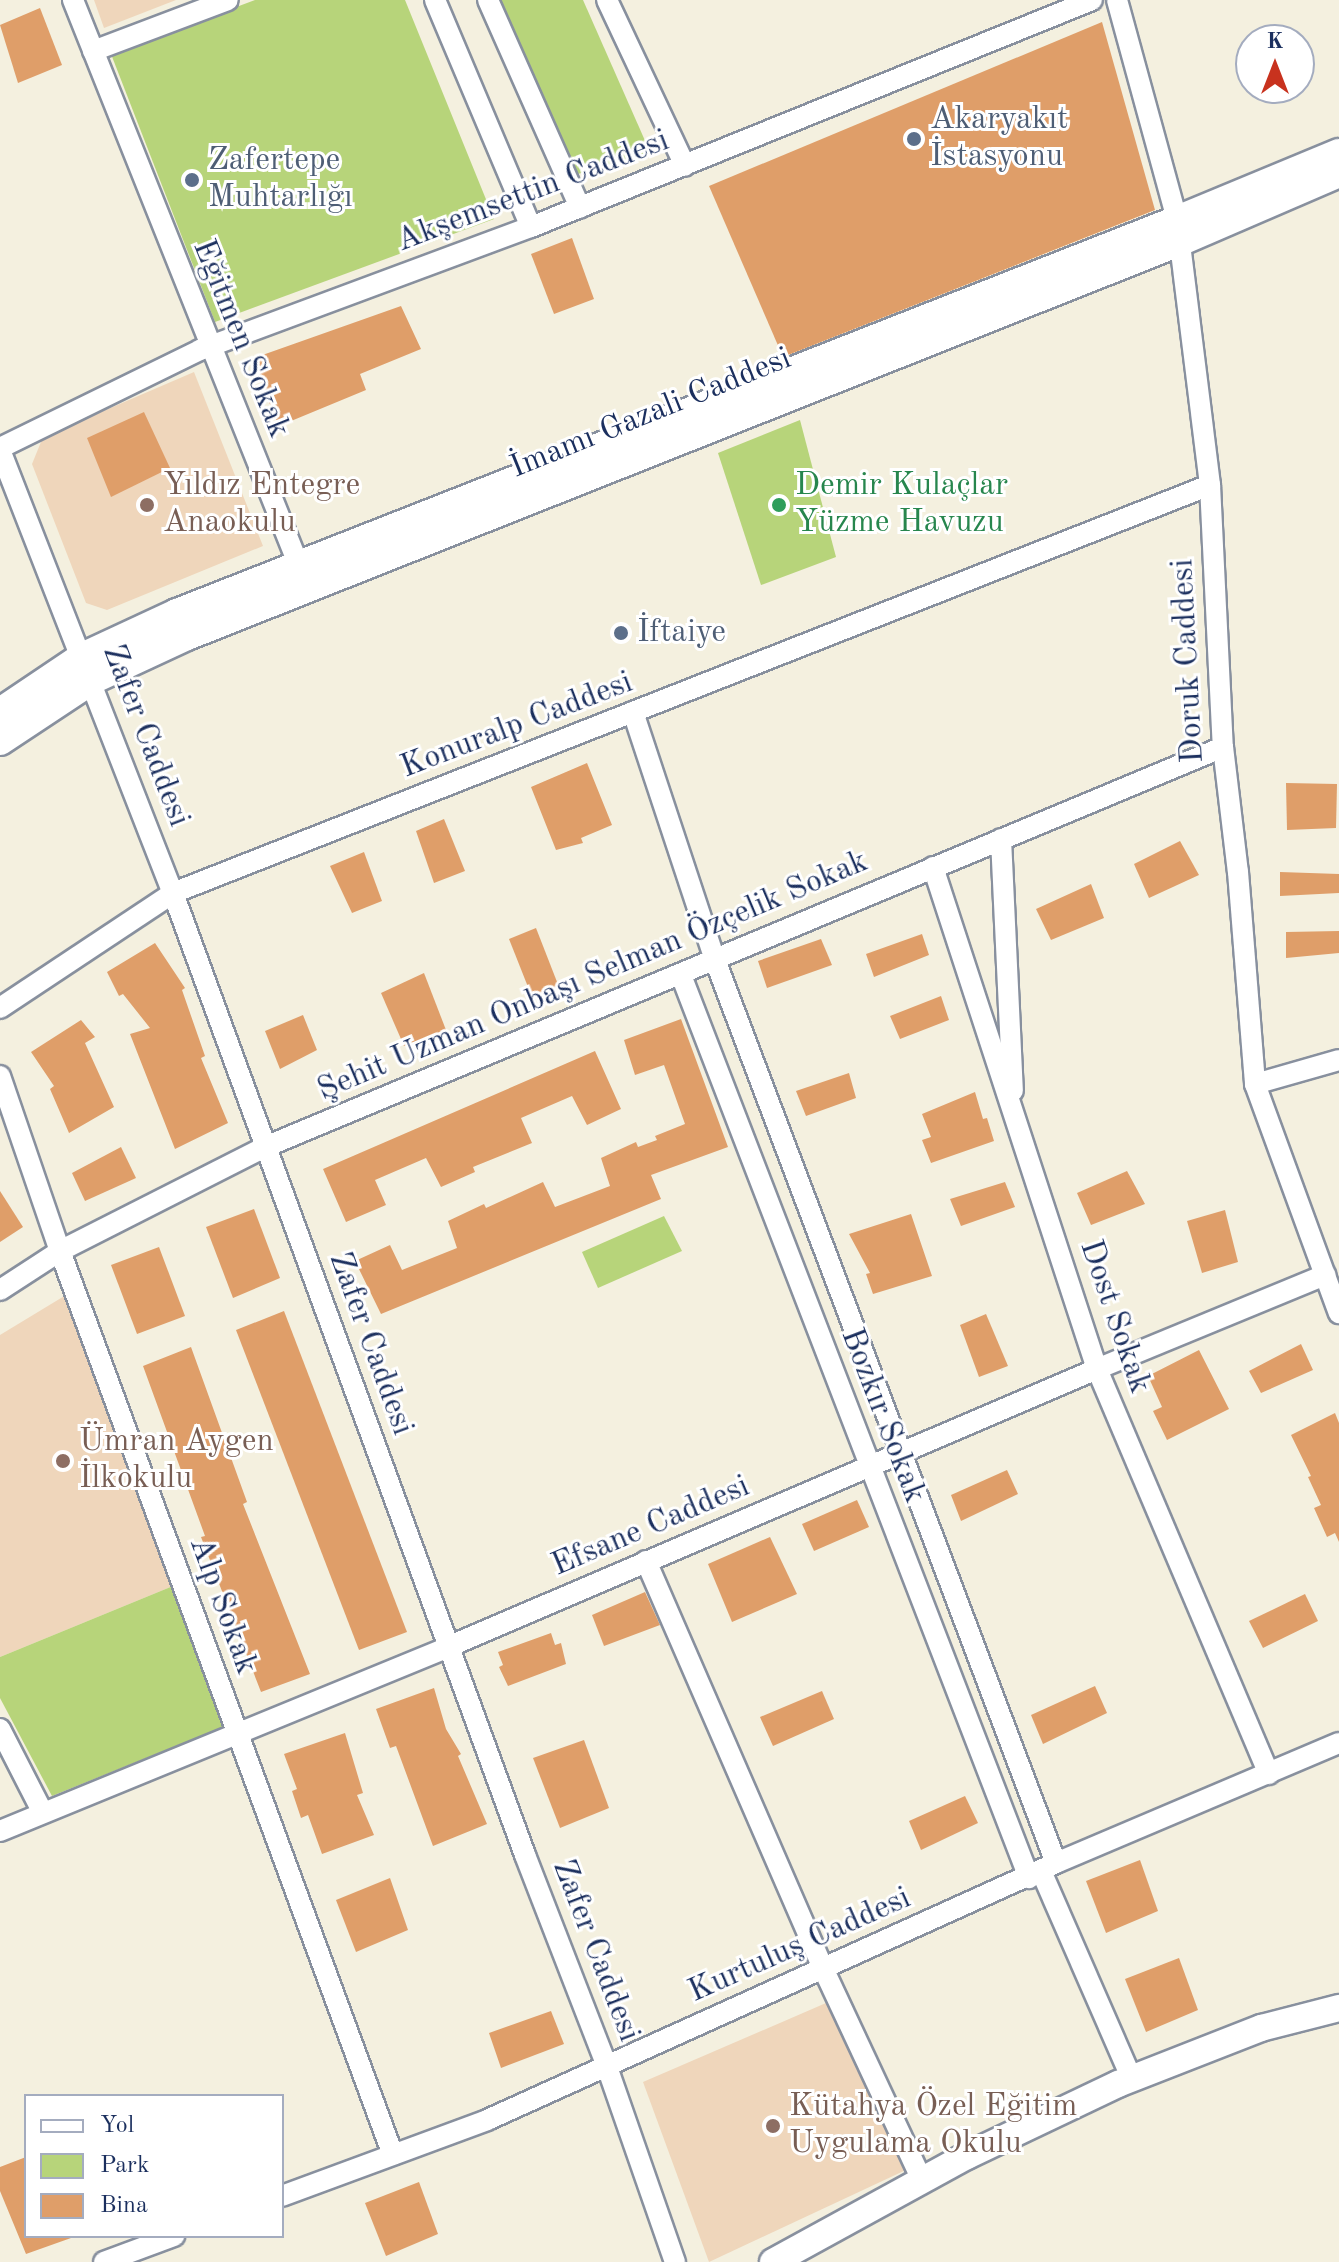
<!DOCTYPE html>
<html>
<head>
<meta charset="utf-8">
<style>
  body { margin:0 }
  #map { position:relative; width:1339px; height:2262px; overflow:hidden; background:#f4f0df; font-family:"Old Standard TT",serif }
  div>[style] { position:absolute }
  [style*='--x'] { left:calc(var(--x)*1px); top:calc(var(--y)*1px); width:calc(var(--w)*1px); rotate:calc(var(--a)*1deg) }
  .built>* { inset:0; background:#efd6bb }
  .green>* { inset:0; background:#b7d47a }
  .building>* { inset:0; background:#df9e69 }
  .roads { filter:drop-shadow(2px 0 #88909e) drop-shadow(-2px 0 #88909e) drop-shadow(0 2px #88909e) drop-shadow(0 -2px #88909e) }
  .minor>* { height:20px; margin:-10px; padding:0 10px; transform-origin:10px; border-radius:10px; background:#fff }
  .tertiary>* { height:26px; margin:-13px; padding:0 13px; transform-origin:13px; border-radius:13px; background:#fff }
  .secondary>* { height:28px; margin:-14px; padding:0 14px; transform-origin:14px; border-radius:14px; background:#fff }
  .dots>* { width:22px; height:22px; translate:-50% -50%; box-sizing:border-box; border:4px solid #fff; border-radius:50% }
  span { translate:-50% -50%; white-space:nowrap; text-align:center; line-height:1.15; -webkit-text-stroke:6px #fff; paint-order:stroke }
  .service-label { font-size:32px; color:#4e5e75 }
  .left { translate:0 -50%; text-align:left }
  .street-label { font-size:32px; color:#1b2f5e }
  .education-label { font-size:32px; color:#785e54 }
  .leisure-label { font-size:32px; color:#27864d }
  .legend { position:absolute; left:24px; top:2094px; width:260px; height:144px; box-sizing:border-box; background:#fff; border:2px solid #a4acbf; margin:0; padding:10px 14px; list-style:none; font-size:24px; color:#1b2f5e }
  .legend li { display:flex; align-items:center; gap:16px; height:40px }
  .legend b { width:40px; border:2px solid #a4acbf }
  .north { position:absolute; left:1235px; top:24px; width:80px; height:80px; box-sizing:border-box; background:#fff; border:2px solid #a4acbf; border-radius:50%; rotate:0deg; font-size:22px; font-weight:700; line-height:32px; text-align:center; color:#1b2f5e }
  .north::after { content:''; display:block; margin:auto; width:28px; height:36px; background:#c8321e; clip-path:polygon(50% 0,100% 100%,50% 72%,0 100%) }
</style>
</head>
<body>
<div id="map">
  <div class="built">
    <div style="clip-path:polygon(94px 0,176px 0,104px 28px)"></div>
    <div style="clip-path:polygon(194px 372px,263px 546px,107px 610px,86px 603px,32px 464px,43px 437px)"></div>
    <div style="clip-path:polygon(66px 1295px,173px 1586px,0 1657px,0 1335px)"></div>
    <div style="clip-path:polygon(826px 2003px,908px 2169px,709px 2262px,643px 2082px)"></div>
  </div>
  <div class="green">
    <div style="clip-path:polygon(255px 0,405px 0,494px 219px,215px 322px,111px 54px)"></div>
    <div style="clip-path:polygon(500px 0,583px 0,650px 152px,578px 174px)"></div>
    <div style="clip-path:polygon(800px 420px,836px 557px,761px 585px,718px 453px)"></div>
    <div style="clip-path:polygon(664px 1216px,682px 1251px,598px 1288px,582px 1252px)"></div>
    <div style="clip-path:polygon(173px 1586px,223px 1727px,52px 1796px,0 1698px,0 1657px)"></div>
  </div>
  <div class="building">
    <div style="clip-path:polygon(40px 8px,62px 65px,18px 83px,0 25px)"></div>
    <div style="clip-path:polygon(1102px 22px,1155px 210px,783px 357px,709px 186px)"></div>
    <div style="clip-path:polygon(572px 238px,594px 299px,554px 314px,531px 254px)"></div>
    <div style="clip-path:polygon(401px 306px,421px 349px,360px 374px,366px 390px,279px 426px,251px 359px)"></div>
    <div style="clip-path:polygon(144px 412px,170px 468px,111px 497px,87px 438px)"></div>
    <div style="clip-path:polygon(587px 763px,612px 825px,581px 838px,583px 843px,556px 850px,531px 787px)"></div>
    <div style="clip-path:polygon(1286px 783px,1337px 784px,1336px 828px,1287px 830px)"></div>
    <div style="clip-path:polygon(444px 819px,465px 871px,434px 883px,416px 831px)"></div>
    <div style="clip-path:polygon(1180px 841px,1199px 875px,1149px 898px,1134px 864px)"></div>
    <div style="clip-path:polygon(364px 852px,382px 901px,352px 913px,330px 866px)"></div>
    <div style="clip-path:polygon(1280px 872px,1339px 874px,1339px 893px,1280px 896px)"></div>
    <div style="clip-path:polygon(1091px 884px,1104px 918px,1051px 940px,1036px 909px)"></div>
    <div style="clip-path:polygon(536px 928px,559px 987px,532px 997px,509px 939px)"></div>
    <div style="clip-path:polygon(1339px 931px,1339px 953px,1286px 958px,1286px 932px)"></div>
    <div style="clip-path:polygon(922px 934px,929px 955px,874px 977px,866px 954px)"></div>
    <div style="clip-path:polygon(821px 939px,832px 965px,767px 988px,758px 961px)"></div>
    <div style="clip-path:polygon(155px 943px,185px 988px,182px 990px,205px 1056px,201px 1058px,228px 1123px,175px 1149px,130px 1034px,150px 1028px,123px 994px,119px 996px,107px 972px)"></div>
    <div style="clip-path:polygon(424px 973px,446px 1030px,404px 1046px,381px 993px)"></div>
    <div style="clip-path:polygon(941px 996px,949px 1020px,900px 1039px,890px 1016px)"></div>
    <div style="clip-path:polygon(303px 1015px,317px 1050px,280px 1069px,265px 1031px)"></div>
    <div style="clip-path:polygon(681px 1019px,728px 1147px,651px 1175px,661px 1199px,381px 1314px,355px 1261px,390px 1245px,402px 1270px,457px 1248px,448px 1221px,484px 1204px,486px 1208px,543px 1182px,555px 1207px,610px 1186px,601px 1158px,636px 1142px,638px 1147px,657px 1140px,655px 1136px,685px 1124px,664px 1065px,635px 1075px,624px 1040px)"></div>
    <div style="clip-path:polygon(81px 1020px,95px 1037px,85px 1043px,114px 1107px,69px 1133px,50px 1089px,54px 1086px,31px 1052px)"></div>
    <div style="clip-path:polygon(595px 1051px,621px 1109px,587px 1125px,572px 1096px,521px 1118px,532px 1143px,473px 1167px,475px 1172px,441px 1187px,426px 1158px,375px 1180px,386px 1205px,346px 1222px,323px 1169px)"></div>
    <div style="clip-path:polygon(849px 1073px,856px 1098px,806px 1116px,796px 1091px)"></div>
    <div style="clip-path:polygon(975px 1092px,983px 1119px,987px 1118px,994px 1141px,931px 1163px,922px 1140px,931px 1137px,922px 1114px)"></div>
    <div style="clip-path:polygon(121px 1147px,136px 1178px,85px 1201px,72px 1173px)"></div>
    <div style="clip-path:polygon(1127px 1171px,1145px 1204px,1091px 1225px,1077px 1193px)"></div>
    <div style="clip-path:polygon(1005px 1182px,1015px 1207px,961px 1226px,950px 1199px)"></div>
    <div style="clip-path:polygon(0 1191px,23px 1227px,0 1242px)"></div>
    <div style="clip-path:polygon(254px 1209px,280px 1278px,233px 1298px,206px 1227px)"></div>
    <div style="clip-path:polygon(1225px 1210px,1238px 1262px,1202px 1273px,1187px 1221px)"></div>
    <div style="clip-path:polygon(911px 1214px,932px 1276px,873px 1294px,866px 1274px,870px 1273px,849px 1234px)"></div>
    <div style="clip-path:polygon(159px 1247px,185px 1316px,137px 1334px,111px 1265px)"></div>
    <div style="clip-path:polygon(284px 1311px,407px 1632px,359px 1650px,236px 1330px)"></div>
    <div style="clip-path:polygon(986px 1314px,1008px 1366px,979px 1377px,960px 1325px)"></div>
    <div style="clip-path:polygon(1301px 1344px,1313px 1370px,1261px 1393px,1249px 1371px)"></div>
    <div style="clip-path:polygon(191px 1347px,247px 1502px,243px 1504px,310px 1674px,261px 1692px,201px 1537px,205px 1536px,143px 1366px)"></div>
    <div style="clip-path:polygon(1199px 1350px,1229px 1409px,1167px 1440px,1153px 1411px,1162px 1407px,1148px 1376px)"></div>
    <div style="clip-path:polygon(1335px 1413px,1339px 1423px,1339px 1542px,1335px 1533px,1327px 1537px,1314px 1508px,1321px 1505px,1308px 1477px,1311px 1476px,1291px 1435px)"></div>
    <div style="clip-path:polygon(1007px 1470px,1018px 1494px,961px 1521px,951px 1495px)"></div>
    <div style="clip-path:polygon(857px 1500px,869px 1527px,814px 1551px,802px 1524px)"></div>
    <div style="clip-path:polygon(770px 1537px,797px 1594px,732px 1622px,708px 1564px)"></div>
    <div style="clip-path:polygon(645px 1592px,660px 1625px,604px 1646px,592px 1615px)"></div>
    <div style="clip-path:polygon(1305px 1594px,1318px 1621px,1263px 1648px,1249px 1621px)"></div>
    <div style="clip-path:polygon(551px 1633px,555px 1645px,561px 1643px,566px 1664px,508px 1686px,499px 1667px,503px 1665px,498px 1652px)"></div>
    <div style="clip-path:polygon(1095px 1686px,1107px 1713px,1043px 1744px,1031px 1715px)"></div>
    <div style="clip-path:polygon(434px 1688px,446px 1729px,461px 1754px,458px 1756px,487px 1824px,433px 1846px,396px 1746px,390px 1748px,376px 1709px)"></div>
    <div style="clip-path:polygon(822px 1691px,834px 1719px,773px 1746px,760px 1717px)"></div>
    <div style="clip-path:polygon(345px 1733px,363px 1793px,357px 1795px,374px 1835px,322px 1854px,308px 1815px,301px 1818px,292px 1791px,297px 1789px,284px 1754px)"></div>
    <div style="clip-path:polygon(584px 1740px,609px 1808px,560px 1828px,533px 1758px)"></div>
    <div style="clip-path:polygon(965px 1796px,978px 1823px,921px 1850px,909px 1821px)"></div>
    <div style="clip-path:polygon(1140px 1860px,1158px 1911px,1106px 1933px,1086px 1881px)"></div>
    <div style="clip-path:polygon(390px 1878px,408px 1930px,356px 1952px,336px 1900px)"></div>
    <div style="clip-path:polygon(1179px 1958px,1198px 2010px,1146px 2032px,1125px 1979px)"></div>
    <div style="clip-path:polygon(551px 2011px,564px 2044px,501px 2068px,489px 2033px)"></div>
    <div style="clip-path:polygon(26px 2157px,26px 2236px,71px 2238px,26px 2254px,0 2191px,0 2167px)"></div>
    <div style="clip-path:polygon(419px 2182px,438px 2234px,386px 2256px,365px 2203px)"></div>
  </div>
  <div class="roads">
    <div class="minor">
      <div style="--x:73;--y:0;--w:609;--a:68.23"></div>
      <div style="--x:435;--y:0;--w:246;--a:67.1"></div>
      <div style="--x:488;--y:0;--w:227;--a:66.1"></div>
      <div style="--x:607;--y:0;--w:183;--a:64.8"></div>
      <div style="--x:1117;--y:0;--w:228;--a:74.7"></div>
      <div style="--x:1177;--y:220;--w:267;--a:82.9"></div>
      <div style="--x:1210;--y:485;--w:262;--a:87.2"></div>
      <div style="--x:1223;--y:747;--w:126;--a:83.2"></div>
      <div style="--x:1238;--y:872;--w:213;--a:85.4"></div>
      <div style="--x:1255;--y:1084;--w:244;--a:69.9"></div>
      <div style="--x:93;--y:51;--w:144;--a:-20.7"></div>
      <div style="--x:0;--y:448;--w:223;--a:-26.1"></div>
      <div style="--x:200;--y:350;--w:353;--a:-20.4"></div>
      <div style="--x:531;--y:227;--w:605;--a:-22.03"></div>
      <div style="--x:0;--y:450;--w:476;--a:68.7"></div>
      <div style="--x:173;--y:893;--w:1024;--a:69.9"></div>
      <div style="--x:525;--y:1855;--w:224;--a:68.8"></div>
      <div style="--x:606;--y:2064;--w:210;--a:70.8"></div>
      <div style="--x:633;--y:712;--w:261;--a:71.7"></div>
      <div style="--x:715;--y:960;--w:965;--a:69.31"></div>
      <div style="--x:1001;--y:839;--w:252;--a:87.3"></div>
      <div style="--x:933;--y:867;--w:528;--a:71.91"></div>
      <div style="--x:1097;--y:1369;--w:440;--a:67"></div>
      <div style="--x:681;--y:975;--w:968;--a:68.92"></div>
      <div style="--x:0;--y:1008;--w:208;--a:-33.6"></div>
      <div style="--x:173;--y:893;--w:1114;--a:-21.48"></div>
      <div style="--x:0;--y:1076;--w:185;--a:71.1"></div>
      <div style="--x:60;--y:1251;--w:963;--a:69.78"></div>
      <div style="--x:1255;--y:1084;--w:87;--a:-15.9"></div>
      <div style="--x:0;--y:1290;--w:72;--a:-33"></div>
      <div style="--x:60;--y:1251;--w:230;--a:-26.9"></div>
      <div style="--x:265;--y:1147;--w:1038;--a:-22.66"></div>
      <div style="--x:646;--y:1561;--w:444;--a:66.5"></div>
      <div style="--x:823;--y:1968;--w:234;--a:65"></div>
      <div style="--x:0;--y:1729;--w:94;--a:62.9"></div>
      <div style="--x:0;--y:1831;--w:487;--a:-22.3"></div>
      <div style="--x:450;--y:1646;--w:704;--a:-23.18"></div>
      <div style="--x:1097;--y:1369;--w:247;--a:-22.4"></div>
      <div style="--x:1041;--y:1871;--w:227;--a:66.4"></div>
      <div style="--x:282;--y:2196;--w:219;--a:-20.3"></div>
      <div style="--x:487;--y:2120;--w:624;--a:-24.31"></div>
      <div style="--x:1056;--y:1863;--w:307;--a:-23"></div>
      <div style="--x:104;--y:2262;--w:75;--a:-20.4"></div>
    </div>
    <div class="tertiary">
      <div style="--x:773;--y:2262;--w:221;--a:-28.7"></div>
      <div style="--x:967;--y:2156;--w:167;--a:-25.5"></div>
      <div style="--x:1118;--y:2084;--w:154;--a:-21.4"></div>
      <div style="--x:1261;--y:2028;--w:81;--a:-14.4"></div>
    </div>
    <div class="secondary">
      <div style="--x:0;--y:712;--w:99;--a:-33.9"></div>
      <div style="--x:82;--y:657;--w:105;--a:-24.9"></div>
      <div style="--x:177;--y:613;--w:1074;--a:-21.45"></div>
      <div style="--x:1177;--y:220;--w:175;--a:-22.5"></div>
      <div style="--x:0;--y:741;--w:110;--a:-33.5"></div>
      <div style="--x:92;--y:680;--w:105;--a:-24.9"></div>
      <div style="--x:187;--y:636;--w:1067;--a:-21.66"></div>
      <div style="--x:1179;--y:242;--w:174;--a:-23.3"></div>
    </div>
  </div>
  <div class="dots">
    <div style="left:914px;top:139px;background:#5c6f8a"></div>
    <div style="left:192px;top:180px;background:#5c6f8a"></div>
    <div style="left:147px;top:505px;background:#8d6e63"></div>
    <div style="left:779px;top:505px;background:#2e9e5b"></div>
    <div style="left:621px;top:633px;background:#5c6f8a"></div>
    <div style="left:63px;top:1461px;background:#8d6e63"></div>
    <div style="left:773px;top:2126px;background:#8d6e63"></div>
  </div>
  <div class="service-label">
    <span class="left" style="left:930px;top:139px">Akaryakıt<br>İstasyonu</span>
    <span class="left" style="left:208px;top:180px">Zafertepe<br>Muhtarlığı</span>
    <span class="left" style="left:637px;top:633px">İftaiye</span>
  </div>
  <div class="street-label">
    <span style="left:533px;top:192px;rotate:-21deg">Akşemsettin Caddesi</span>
    <span style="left:240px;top:339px;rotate:68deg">Eğitmen Sokak</span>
    <span style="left:651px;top:414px;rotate:-22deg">İmamı Gazali Caddesi</span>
    <span style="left:1189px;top:661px;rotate:-93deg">Doruk Caddesi</span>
    <span style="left:517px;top:726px;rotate:-21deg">Konuralp Caddesi</span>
    <span style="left:145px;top:736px;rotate:69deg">Zafer Caddesi</span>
    <span style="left:593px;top:977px;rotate:-23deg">Şehit Uzman Onbaşı Selman Özçelik Sokak</span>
    <span style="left:1114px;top:1317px;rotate:71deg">Dost Sokak</span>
    <span style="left:370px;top:1344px;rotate:70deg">Zafer Caddesi</span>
    <span style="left:882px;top:1416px;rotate:69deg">Bozkır Sokak</span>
    <span style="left:651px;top:1527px;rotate:-23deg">Efsane Caddesi</span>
    <span style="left:222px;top:1606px;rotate:70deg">Alp Sokak</span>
    <span style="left:800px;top:1946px;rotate:-24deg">Kurtuluş Caddesi</span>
    <span style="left:595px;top:1951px;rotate:69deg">Zafer Caddesi</span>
  </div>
  <div class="education-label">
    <span class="left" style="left:163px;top:505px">Yıldız Entegre<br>Anaokulu</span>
    <span class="left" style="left:79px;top:1461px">Ümran Aygen<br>İlkokulu</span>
    <span class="left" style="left:789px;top:2126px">Kütahya Özel Eğitim<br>Uygulama Okulu</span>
  </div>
  <div class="leisure-label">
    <span class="left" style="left:795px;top:505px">Demir Kulaçlar<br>Yüzme Havuzu</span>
  </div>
  <ul class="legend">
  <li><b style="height:10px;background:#fff"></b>Yol</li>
  <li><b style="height:22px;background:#b7d47a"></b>Park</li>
  <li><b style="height:22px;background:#df9e69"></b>Bina</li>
  </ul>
  <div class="north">K</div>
</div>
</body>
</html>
